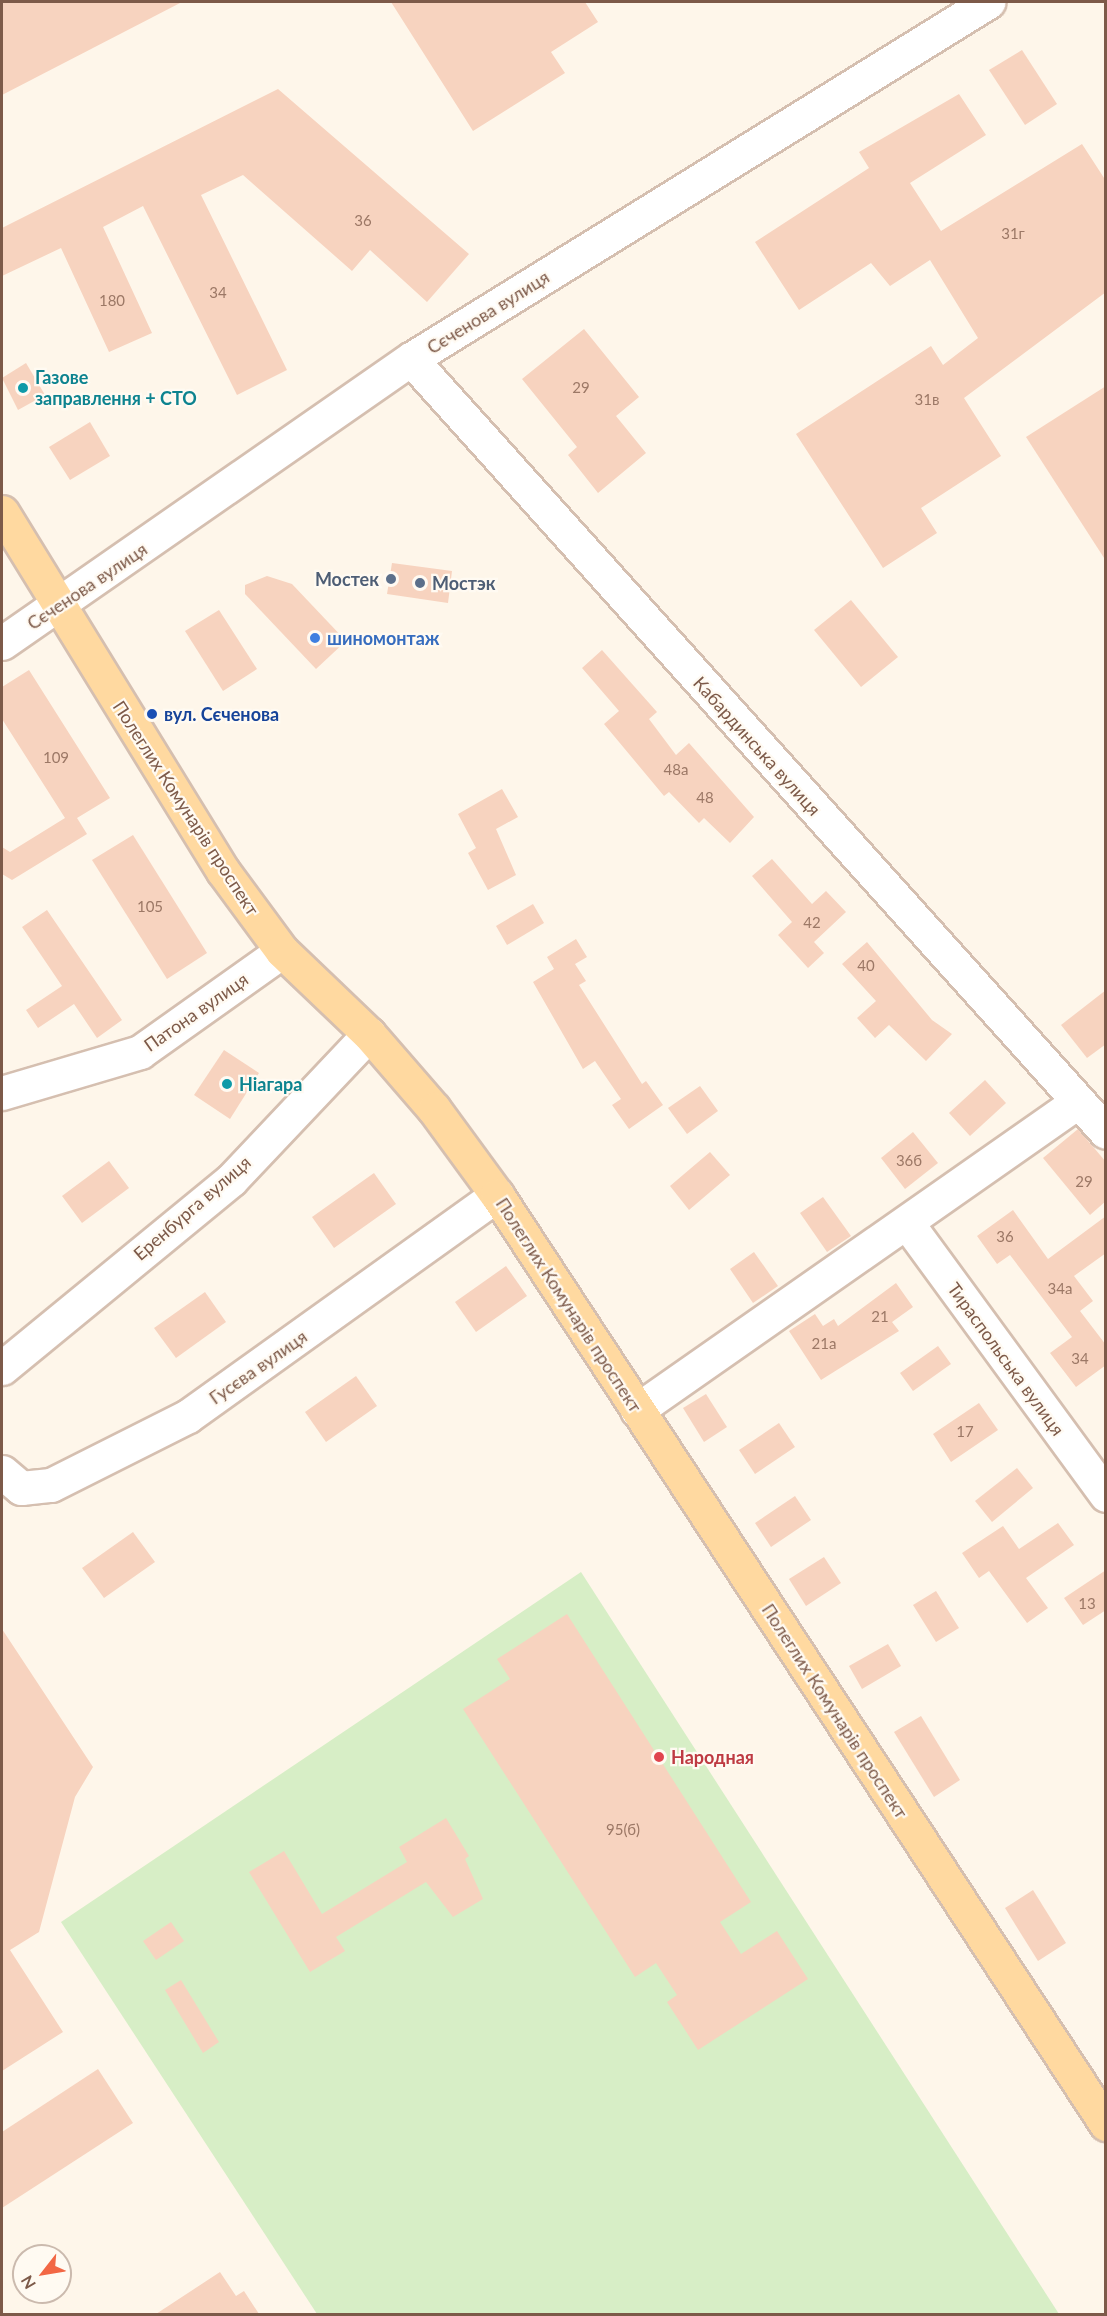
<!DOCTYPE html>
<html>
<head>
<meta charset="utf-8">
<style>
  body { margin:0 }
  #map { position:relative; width:1107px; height:2316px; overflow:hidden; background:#fef6ea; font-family:Lato,sans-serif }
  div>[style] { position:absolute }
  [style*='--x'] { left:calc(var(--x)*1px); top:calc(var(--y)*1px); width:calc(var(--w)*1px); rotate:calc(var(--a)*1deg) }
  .green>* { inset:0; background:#d7eec6 }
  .building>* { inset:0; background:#f7d3bf }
  .roads { filter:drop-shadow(2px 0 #d5bfb0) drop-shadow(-2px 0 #d5bfb0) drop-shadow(0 2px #d5bfb0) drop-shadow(0 -2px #d5bfb0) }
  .minor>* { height:33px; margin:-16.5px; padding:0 16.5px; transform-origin:16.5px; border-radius:16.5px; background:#fff }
  .major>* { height:33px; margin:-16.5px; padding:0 16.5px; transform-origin:16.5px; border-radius:16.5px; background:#ffd9a0 }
  .dots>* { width:16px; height:16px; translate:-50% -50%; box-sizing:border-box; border:3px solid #fffaf2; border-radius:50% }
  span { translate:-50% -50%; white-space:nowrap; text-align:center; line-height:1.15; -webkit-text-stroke:4.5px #fffaf2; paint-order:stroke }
  .number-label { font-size:15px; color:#9c7866 }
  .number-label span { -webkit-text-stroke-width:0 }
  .street-label { font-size:18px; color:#7d5a49 }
  .culture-label { font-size:18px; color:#0d838f; font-weight:700 }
  .left { translate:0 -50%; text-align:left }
  .service-label { font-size:18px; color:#4e5e75; font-weight:700 }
  .right { translate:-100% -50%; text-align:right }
  .shop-label { font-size:18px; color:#366cbe; font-weight:700 }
  .transit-label { font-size:18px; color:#164399; font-weight:700 }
  .health-label { font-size:18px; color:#be3a42; font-weight:700 }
  .frame { position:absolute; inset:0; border:3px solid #7d5a49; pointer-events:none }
  .north { position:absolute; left:12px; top:2244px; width:60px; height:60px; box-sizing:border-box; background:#fffaf2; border:2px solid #cbbaae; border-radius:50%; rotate:239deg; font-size:16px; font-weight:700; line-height:24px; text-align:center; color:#7d5a49 }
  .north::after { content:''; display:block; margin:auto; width:21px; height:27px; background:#f26745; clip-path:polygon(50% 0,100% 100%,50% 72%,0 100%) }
</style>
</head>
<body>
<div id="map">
  <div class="green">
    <div style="clip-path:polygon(581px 1572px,1059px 2314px,317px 2314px,61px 1922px)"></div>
  </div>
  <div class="building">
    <div style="clip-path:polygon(2px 2px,182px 2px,2px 95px)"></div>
    <div style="clip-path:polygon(391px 2px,585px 2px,598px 22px,551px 52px,565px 73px,473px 131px)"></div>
    <div style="clip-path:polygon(1022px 50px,1057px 104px,1025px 125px,989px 70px)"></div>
    <div style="clip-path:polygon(278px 89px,469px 254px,427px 302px,370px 250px,352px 271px,243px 175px,201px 195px,287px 370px,237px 395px,143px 206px,103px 227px,152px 333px,109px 352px,61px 248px,2px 276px,2px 228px)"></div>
    <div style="clip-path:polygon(959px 94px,986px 135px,910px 183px,941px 231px,1082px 144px,1106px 181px,1106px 292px,964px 398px,1001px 456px,921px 508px,937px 533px,883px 568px,796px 434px,931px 346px,943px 365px,978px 338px,930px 260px,890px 286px,871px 263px,799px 310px,755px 242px,869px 168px,859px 152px)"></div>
    <div style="clip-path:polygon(584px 329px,639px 397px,616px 416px,646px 453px,598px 493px,568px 455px,577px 447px,522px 379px)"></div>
    <div style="clip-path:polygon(26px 363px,45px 395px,18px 410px,2px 378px)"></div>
    <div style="clip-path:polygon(1106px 386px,1106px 561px,1026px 437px)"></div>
    <div style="clip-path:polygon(90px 422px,110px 456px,70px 480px,49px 447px)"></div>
    <div style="clip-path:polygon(392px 563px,452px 571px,448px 603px,387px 594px)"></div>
    <div style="clip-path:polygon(267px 576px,292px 584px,346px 641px,316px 669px,245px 594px,245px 585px)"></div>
    <div style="clip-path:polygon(851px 600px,898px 657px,861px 687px,814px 630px)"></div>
    <div style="clip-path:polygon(219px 610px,257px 669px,223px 691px,185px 631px)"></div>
    <div style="clip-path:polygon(602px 650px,657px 712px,649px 719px,676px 755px,689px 743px,754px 817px,730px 843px,704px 818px,699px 823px,669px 792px,664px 796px,604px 724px,619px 711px,582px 668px)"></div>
    <div style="clip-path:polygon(29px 670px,110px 798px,77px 818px,87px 834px,12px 880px,2px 874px,2px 847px,10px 852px,65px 818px,2px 719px,2px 687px)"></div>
    <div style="clip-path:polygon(502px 789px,518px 817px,496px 829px,516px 875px,488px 890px,468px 853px,476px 848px,458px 814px)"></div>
    <div style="clip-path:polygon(133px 835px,207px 953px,167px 979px,92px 860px)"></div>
    <div style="clip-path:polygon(772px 859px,812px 904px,826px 891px,846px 912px,814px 942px,824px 953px,808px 968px,778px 935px,792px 922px,752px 876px)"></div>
    <div style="clip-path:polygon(533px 904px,544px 923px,507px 945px,496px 926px)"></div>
    <div style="clip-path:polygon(47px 910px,122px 1020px,97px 1038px,74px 1004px,38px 1028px,26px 1010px,62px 986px,22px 927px)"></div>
    <div style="clip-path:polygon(576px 939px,587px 957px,575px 964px,586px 981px,579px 985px,642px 1084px,646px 1081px,663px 1105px,629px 1129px,612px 1105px,621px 1099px,595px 1061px,583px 1069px,533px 982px,554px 969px,547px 957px)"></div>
    <div style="clip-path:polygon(867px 942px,932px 1020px,952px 1034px,926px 1061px,889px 1025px,875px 1038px,857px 1018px,876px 1001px,842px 964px)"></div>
    <div style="clip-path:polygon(1106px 990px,1106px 1044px,1087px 1058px,1061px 1025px)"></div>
    <div style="clip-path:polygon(224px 1050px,259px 1073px,230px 1119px,194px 1095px)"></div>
    <div style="clip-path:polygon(985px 1080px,1006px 1103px,970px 1136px,949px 1113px)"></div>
    <div style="clip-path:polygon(700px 1086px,718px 1111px,687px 1134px,668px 1108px)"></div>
    <div style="clip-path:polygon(1078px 1129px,1106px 1162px,1106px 1201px,1090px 1215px,1043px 1158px)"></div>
    <div style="clip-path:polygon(913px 1132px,938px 1163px,905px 1189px,881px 1158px)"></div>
    <div style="clip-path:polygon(710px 1152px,730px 1175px,689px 1210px,670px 1186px)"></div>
    <div style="clip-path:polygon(109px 1161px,129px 1188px,82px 1223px,62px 1196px)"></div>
    <div style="clip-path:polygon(374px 1173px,396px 1204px,334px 1248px,312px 1217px)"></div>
    <div style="clip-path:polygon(823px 1197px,851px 1236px,827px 1252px,800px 1213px)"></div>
    <div style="clip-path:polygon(1013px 1210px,1048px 1259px,1106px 1216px,1106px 1253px,1074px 1276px,1093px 1301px,1080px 1311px,1106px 1345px,1106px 1365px,1076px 1387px,1050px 1353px,1072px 1337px,1010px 1255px,997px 1264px,977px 1236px)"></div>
    <div style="clip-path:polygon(754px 1252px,778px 1286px,753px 1303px,730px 1269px)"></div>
    <div style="clip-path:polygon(506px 1266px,527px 1296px,476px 1332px,455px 1302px)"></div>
    <div style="clip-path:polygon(896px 1283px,913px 1307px,892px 1322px,899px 1331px,821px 1380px,789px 1331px,815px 1314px,823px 1326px,834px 1319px,838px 1326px)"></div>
    <div style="clip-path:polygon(205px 1292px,226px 1322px,176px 1358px,154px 1328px)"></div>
    <div style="clip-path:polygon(938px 1346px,951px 1364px,913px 1391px,900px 1373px)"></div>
    <div style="clip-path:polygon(356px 1376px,377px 1406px,326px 1442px,305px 1412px)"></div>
    <div style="clip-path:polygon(706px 1394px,727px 1427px,704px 1442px,683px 1408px)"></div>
    <div style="clip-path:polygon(979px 1403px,998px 1430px,951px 1462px,933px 1434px)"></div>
    <div style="clip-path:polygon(779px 1423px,795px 1447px,755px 1474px,739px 1450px)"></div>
    <div style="clip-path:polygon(1017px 1468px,1033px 1488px,992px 1522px,975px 1501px)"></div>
    <div style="clip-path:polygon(795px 1496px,811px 1520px,771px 1547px,755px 1523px)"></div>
    <div style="clip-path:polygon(1058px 1523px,1074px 1545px,1026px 1578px,1048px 1608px,1027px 1623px,989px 1571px,979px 1578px,962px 1553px,1003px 1526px,1019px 1549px)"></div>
    <div style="clip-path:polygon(133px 1532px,155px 1562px,104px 1598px,82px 1568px)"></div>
    <div style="clip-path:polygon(824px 1557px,841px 1583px,806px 1606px,789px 1579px)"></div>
    <div style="clip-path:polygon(1106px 1570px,1106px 1610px,1083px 1625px,1064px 1598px)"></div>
    <div style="clip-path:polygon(936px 1591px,959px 1628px,936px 1642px,913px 1605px)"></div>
    <div style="clip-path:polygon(567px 1614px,751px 1902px,720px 1922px,741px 1954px,777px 1931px,808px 1979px,698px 2050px,667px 2002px,677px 1995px,656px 1963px,635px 1977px,463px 1709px,510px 1679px,497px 1659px)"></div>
    <div style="clip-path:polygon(2px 1629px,93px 1767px,75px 1797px,39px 1932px,10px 1950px,63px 2032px,2px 2071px)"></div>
    <div style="clip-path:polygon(888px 1644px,901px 1666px,862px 1689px,849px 1666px)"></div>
    <div style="clip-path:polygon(921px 1716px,960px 1780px,934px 1797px,894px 1732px)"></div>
    <div style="clip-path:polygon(446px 1818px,469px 1856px,465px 1859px,483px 1899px,453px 1917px,426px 1882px,336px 1937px,345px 1951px,310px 1972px,249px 1872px,284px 1851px,322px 1914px,407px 1862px,399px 1847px)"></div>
    <div style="clip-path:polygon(1033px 1890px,1066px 1943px,1038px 1961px,1005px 1908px)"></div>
    <div style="clip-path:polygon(171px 1922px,184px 1941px,156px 1960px,143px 1941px)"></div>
    <div style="clip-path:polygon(181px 1980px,219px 2042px,203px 2053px,165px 1990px)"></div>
    <div style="clip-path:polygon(98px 2069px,133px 2123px,2px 2208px,2px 2132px)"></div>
    <div style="clip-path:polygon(220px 2272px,236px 2296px,244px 2291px,259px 2314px,156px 2314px)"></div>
  </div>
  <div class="roads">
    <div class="minor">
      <div style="--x:411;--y:359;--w:1039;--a:48.04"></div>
      <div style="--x:2;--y:643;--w:498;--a:-34.8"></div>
      <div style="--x:411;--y:359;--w:679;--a:-31.75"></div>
      <div style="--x:2;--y:1093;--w:144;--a:-16.5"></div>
      <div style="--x:140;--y:1052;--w:174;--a:-35.4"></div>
      <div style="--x:907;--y:1223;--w:337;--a:53.8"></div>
      <div style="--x:2;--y:1368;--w:296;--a:-39.4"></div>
      <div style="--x:231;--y:1180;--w:201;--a:-46.6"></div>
      <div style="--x:637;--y:1410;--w:536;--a:-34.97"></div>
      <div style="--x:2;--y:1472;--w:25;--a:40"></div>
      <div style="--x:21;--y:1488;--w:30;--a:-6"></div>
      <div style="--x:51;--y:1485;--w:153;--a:-26.7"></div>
      <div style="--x:188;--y:1416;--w:380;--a:-35.6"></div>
    </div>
    <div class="major">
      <div style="--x:2;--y:512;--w:422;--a:58.4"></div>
      <div style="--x:223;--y:871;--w:99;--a:53.6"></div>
      <div style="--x:282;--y:951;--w:120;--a:43.7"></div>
      <div style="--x:369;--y:1034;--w:99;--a:49.1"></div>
      <div style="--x:434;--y:1109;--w:107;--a:53.8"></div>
      <div style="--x:497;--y:1195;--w:1111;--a:56.75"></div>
    </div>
  </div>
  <div class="dots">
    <div style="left:23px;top:388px;background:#0f9aa8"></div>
    <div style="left:391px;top:579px;background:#5c6f8a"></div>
    <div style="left:420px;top:583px;background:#5c6f8a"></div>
    <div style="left:315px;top:638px;background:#3f7fe0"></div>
    <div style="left:152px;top:714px;background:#1a4fb4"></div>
    <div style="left:227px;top:1084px;background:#0f9aa8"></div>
    <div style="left:659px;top:1757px;background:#e0444e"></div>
  </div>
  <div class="number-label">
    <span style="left:363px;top:221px">36</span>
    <span style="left:1013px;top:234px">31г</span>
    <span style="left:218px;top:293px">34</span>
    <span style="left:112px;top:301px">180</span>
    <span style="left:581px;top:388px">29</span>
    <span style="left:927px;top:400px">31в</span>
    <span style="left:56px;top:758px">109</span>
    <span style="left:676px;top:770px">48а</span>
    <span style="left:705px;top:798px">48</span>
    <span style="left:150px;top:907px">105</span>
    <span style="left:812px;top:923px">42</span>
    <span style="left:866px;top:966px">40</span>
    <span style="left:909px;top:1161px">36б</span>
    <span style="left:1084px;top:1182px">29</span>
    <span style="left:1005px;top:1237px">36</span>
    <span style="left:1060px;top:1289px">34а</span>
    <span style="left:880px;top:1317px">21</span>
    <span style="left:824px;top:1344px">21а</span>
    <span style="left:1080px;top:1359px">34</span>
    <span style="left:965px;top:1432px">17</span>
    <span style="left:1087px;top:1604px">13</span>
    <span style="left:623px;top:1830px">95(б)</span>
  </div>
  <div class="street-label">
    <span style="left:488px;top:312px;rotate:-32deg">Сєченова вулиця</span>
    <span style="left:87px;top:586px;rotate:-34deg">Сєченова вулиця</span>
    <span style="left:757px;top:746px;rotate:48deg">Кабардинська вулиця</span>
    <span style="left:186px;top:808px;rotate:57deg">Полеглих Комунарів проспект</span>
    <span style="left:196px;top:1012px;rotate:-35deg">Патона вулиця</span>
    <span style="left:192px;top:1208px;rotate:-41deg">Еренбурга вулиця</span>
    <span style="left:569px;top:1305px;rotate:57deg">Полеглих Комунарів проспект</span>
    <span style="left:1006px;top:1359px;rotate:54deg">Тираспольська вулиця</span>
    <span style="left:258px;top:1367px;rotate:-35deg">Гусєва вулиця</span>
    <span style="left:835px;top:1711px;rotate:57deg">Полеглих Комунарів проспект</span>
  </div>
  <div class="culture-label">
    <span class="left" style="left:35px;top:388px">Газове<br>заправлення + СТО</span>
    <span class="left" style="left:239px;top:1084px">Ніагара</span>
  </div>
  <div class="service-label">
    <span class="right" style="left:379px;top:579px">Мостек</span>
    <span class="left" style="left:432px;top:583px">Мостэк</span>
  </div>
  <div class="shop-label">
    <span class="left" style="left:327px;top:638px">шиномонтаж</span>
  </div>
  <div class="transit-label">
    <span class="left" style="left:164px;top:714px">вул. Сєченова</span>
  </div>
  <div class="health-label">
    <span class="left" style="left:671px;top:1757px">Народная</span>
  </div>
  <div class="frame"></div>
  <div class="north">N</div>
</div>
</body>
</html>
